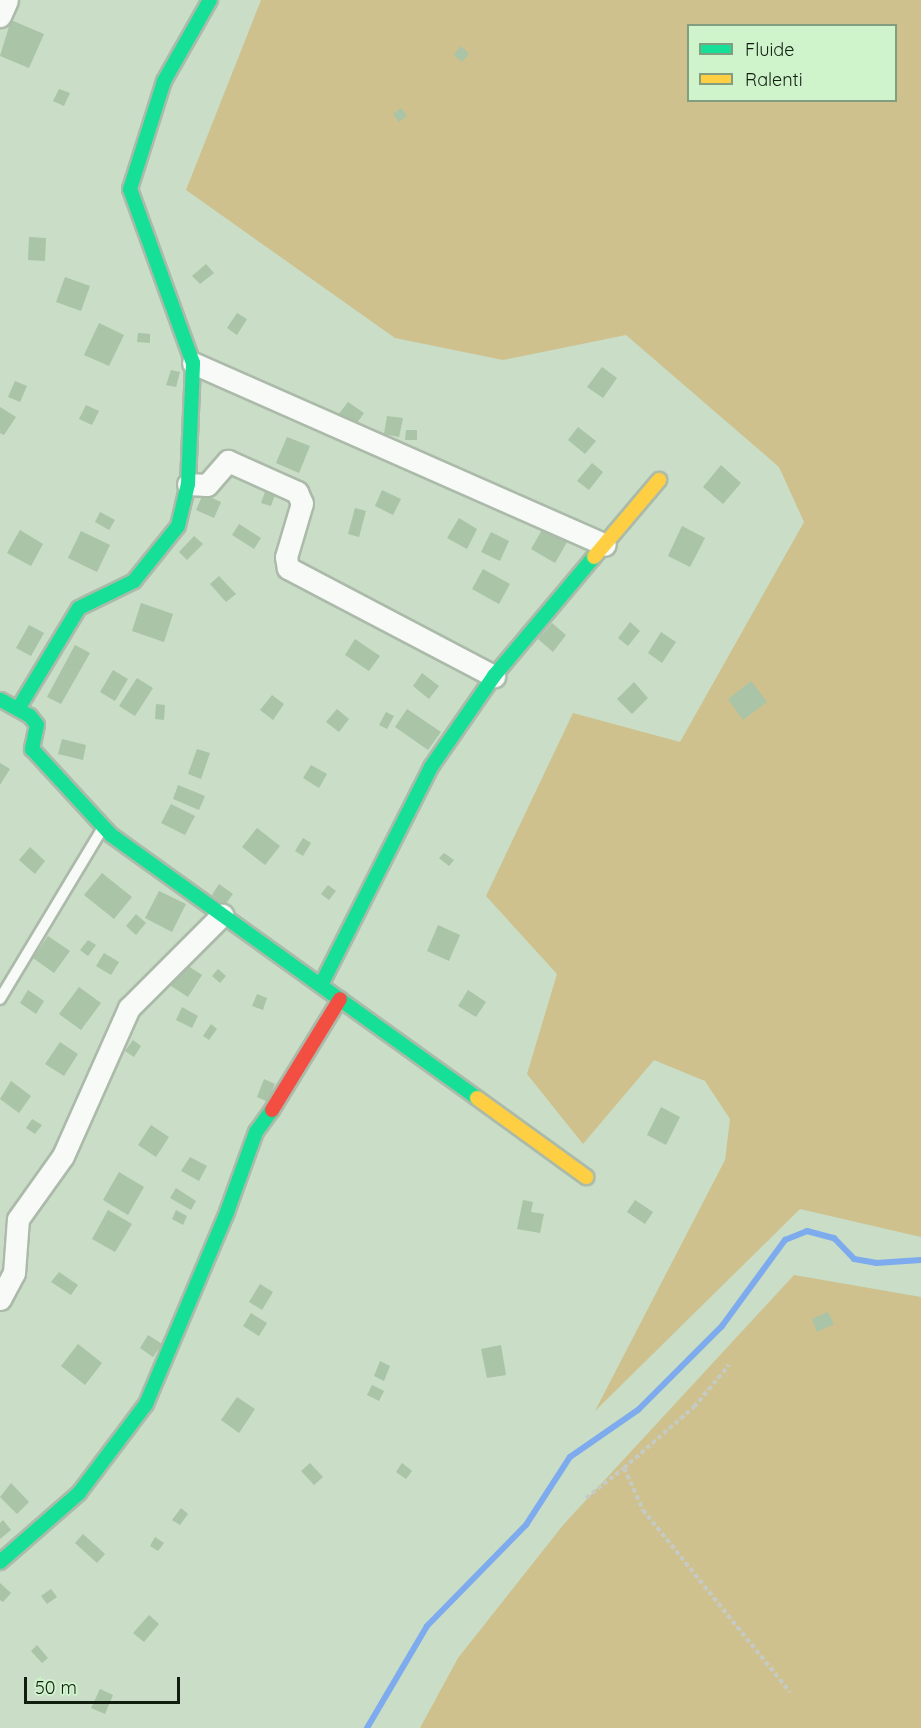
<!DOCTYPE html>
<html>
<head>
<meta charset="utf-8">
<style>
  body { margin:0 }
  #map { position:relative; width:921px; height:1728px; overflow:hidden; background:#c9ddc7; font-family:Quicksand,sans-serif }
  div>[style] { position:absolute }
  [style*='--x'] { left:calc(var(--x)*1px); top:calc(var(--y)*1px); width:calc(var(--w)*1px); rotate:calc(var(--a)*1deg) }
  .green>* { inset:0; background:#cec18d }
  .stream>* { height:6px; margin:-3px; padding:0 3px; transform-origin:3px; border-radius:3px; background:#7dabee }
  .building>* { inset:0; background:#a9c4a6 }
  .path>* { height:4px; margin-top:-2px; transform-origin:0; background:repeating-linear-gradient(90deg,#c5cac4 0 4.5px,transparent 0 7.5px) }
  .roads { filter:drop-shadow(2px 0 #abbaa9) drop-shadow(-2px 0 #abbaa9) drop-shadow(0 2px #abbaa9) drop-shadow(0 -2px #abbaa9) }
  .lane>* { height:10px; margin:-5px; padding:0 5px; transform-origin:5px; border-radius:5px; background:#f7faf7 }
  .street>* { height:21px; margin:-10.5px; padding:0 10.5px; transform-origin:10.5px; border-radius:10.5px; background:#f7faf7 }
  .fast>* { height:14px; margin:-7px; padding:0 7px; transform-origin:7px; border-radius:7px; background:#16e098 }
  .slow>* { height:14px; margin:-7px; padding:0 7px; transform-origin:7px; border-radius:7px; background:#ffcf43 }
  .jam>* { height:14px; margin:-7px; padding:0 7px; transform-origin:7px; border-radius:7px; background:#f24e42 }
  span { translate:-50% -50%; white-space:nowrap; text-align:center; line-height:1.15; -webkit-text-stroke:4.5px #cff3cb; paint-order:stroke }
  .legend { position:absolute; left:687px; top:24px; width:210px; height:78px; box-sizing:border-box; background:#cff3cb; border:2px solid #839d80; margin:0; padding:8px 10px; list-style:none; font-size:18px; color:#101d0f }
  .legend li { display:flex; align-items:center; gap:12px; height:30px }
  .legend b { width:30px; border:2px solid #839d80 }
  .scale { position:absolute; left:24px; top:1677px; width:156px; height:27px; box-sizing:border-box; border:3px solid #101d0f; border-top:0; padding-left:8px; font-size:18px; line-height:21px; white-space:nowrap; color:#101d0f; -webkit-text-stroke:4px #cff3cb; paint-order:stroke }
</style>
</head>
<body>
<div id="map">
  <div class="green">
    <div style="clip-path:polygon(evenodd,261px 0,921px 0,921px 1237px,800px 1209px,595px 1411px,725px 1160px,730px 1119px,705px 1081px,654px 1060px,583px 1144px,527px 1074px,557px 974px,486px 896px,573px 713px,680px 742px,804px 522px,779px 467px,626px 335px,503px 360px,395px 338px,186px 190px,261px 0,688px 26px,896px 26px,896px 100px,688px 100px,688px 26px)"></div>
    <div style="clip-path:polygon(794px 1275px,921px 1297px,921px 1728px,420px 1728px,458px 1658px,564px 1524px)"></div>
  </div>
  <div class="stream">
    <div style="--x:367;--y:1728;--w:118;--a:-59.5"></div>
    <div style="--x:427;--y:1626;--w:141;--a:-45.6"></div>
    <div style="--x:526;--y:1525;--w:81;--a:-57.1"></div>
    <div style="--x:570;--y:1457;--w:83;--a:-34.7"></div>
    <div style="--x:638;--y:1410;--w:119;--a:-45"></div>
    <div style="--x:722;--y:1326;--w:107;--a:-53.8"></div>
    <div style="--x:785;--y:1240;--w:24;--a:-22"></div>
    <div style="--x:807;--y:1231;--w:28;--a:15"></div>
    <div style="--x:834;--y:1238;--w:29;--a:46"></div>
    <div style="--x:854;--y:1259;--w:22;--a:10"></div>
    <div style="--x:876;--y:1263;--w:45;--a:-3.8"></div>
  </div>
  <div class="building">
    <div style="clip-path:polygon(11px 20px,44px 34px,29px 68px,0 56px)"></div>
    <div style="clip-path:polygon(461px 46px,469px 54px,462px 62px,454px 55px)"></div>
    <div style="clip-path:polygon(59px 89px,70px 93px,64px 106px,53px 101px)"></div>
    <div style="clip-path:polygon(401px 108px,407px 116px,399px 122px,393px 114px)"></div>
    <div style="clip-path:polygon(29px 237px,46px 238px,45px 261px,28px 260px)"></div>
    <div style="clip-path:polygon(206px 264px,214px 273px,200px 284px,192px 276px)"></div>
    <div style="clip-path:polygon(65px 277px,90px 286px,81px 311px,56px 302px)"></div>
    <div style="clip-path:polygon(237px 313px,247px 319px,237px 335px,227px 328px)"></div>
    <div style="clip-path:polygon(99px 323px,124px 335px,109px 366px,84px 355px)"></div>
    <div style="clip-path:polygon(138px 333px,150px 334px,150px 343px,137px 342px)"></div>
    <div style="clip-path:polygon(602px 367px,617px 378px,603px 398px,587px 387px)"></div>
    <div style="clip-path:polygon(171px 370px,180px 372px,176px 387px,166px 385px)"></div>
    <div style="clip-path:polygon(15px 381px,27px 386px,20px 402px,8px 397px)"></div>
    <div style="clip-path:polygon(348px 402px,364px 413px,354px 427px,338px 415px)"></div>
    <div style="clip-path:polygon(86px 405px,99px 411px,92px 425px,79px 419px)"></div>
    <div style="clip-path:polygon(0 407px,16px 417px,4px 435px,0 433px)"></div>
    <div style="clip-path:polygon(387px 416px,403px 418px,399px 437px,384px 434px)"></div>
    <div style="clip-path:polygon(578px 427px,596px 441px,585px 454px,568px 440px)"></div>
    <div style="clip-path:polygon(406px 430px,417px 430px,417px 440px,405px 440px)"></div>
    <div style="clip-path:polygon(287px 437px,310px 446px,299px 473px,276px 463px)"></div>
    <div style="clip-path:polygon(592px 463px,603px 472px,589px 490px,577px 481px)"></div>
    <div style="clip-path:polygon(721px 465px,741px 483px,723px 504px,703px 487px)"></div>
    <div style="clip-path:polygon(382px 490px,401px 499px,393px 515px,375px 506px)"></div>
    <div style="clip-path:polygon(265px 492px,275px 495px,271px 506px,261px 503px)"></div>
    <div style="clip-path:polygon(203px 494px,221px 502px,214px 518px,196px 510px)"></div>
    <div style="clip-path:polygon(355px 508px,366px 511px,359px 537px,348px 534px)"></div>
    <div style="clip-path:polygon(100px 512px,115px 520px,109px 530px,95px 522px)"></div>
    <div style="clip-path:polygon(459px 518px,477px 529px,467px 549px,447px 538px)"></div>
    <div style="clip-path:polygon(546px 523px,570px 537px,555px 563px,531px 549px)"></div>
    <div style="clip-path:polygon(239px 524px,261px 538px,254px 549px,232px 535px)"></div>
    <div style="clip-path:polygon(682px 526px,705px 538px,690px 567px,668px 556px)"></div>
    <div style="clip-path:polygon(20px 530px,43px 544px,31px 566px,7px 553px)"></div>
    <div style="clip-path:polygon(81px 531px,110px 545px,97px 572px,68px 558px)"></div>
    <div style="clip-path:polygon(491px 532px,509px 541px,500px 561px,481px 552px)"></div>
    <div style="clip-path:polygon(194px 536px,203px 544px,187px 560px,179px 552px)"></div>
    <div style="clip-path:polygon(483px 569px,510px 584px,499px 604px,472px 589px)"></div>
    <div style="clip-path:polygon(219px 576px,236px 594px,226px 602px,210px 584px)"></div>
    <div style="clip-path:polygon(141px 603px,173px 614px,164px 642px,132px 631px)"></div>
    <div style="clip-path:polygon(630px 622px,640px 631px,628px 646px,618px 638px)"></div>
    <div style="clip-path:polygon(552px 623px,566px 635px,553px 652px,538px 639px)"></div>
    <div style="clip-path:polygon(29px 625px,44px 633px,31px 656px,16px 648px)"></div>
    <div style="clip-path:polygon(661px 632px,676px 642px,662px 663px,648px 653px)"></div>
    <div style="clip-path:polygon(355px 639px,380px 656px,369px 671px,345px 655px)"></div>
    <div style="clip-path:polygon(75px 645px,90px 653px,61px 704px,47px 697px)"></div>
    <div style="clip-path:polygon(113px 670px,128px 679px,115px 701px,100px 692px)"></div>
    <div style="clip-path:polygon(422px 673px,439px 686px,429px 699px,413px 686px)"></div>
    <div style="clip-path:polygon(137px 678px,153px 688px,135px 716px,119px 706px)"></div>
    <div style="clip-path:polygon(751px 681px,767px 702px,743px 720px,728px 699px)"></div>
    <div style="clip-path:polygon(634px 682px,648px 698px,632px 714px,617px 699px)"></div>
    <div style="clip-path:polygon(272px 695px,284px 704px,273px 720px,260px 710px)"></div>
    <div style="clip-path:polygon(156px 704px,165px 705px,164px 720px,155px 719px)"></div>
    <div style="clip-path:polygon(337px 709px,349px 719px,339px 732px,326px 722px)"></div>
    <div style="clip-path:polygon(407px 709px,441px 732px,428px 750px,395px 727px)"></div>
    <div style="clip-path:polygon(386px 712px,394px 716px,387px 729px,379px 725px)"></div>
    <div style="clip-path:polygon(62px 739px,86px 745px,83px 760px,58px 754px)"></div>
    <div style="clip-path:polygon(197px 749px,210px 753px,201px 779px,188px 774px)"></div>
    <div style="clip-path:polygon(0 763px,10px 769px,0 785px)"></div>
    <div style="clip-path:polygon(311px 765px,327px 774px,319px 788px,303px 778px)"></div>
    <div style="clip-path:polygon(178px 785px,205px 796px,199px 810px,173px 799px)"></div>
    <div style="clip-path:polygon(171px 804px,195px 816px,185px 835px,161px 823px)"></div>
    <div style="clip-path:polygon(257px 828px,280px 846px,265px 865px,242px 847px)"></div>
    <div style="clip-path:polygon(303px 838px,311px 843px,303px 856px,295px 851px)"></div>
    <div style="clip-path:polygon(30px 847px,45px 861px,35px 874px,19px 860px)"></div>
    <div style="clip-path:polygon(444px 853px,454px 860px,449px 866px,439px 858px)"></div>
    <div style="clip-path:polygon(102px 873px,132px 897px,114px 919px,84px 895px)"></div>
    <div style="clip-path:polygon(219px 884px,233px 894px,225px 905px,212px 895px)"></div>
    <div style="clip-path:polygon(328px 885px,336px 891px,329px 900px,321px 894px)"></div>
    <div style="clip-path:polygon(159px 891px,186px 904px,172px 932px,145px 918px)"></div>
    <div style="clip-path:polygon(136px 914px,146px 923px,136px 935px,126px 926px)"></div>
    <div style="clip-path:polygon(438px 925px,460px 935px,449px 961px,427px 951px)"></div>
    <div style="clip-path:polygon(48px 936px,70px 951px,54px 973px,33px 958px)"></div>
    <div style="clip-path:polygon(88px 940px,96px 945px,88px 956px,80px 950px)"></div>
    <div style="clip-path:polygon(104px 953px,119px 962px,111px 975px,96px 966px)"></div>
    <div style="clip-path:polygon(182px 962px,202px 975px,188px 997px,168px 984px)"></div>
    <div style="clip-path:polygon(218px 969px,226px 976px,220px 983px,212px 976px)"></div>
    <div style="clip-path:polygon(79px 987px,101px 1003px,81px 1030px,59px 1014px)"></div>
    <div style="clip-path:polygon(28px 990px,44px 1001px,36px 1014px,20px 1003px)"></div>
    <div style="clip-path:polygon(468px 990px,486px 1002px,476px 1017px,458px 1006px)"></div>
    <div style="clip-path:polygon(257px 994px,267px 998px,263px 1010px,252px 1006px)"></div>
    <div style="clip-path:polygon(182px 1007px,198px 1016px,192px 1028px,176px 1020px)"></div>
    <div style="clip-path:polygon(211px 1024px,217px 1029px,209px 1040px,203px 1036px)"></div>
    <div style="clip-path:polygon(133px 1040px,141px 1046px,134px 1057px,125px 1051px)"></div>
    <div style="clip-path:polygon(60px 1042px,78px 1054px,64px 1076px,45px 1064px)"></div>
    <div style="clip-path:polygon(264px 1079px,275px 1084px,268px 1102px,257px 1097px)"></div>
    <div style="clip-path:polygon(11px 1081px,31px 1096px,19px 1113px,0 1099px)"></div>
    <div style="clip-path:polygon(661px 1107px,680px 1117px,666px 1145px,647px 1135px)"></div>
    <div style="clip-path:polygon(32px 1119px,42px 1125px,35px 1134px,26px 1128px)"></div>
    <div style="clip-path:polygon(151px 1125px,169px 1137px,156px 1157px,138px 1145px)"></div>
    <div style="clip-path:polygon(190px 1157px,207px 1166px,199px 1181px,181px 1171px)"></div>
    <div style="clip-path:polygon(119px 1172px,144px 1187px,128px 1215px,103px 1200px)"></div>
    <div style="clip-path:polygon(176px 1188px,196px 1201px,191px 1210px,170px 1198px)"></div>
    <div style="clip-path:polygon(523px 1200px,533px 1202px,531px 1212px,544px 1214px,540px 1233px,517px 1229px)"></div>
    <div style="clip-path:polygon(635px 1200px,653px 1212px,645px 1224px,627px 1212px)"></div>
    <div style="clip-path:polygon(108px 1210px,132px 1224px,115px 1252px,92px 1239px)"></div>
    <div style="clip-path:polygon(176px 1210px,187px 1216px,183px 1225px,172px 1219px)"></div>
    <div style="clip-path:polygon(59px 1272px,78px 1285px,71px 1295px,51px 1282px)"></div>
    <div style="clip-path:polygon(260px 1284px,273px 1292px,262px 1310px,249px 1302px)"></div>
    <div style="clip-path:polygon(828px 1312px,834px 1324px,817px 1332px,812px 1319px)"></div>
    <div style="clip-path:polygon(251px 1313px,267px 1323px,259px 1336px,243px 1326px)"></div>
    <div style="clip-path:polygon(148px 1335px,162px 1344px,153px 1357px,140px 1348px)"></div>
    <div style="clip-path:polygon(78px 1344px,102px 1363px,85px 1385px,61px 1366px)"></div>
    <div style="clip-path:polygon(501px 1345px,506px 1375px,487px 1378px,481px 1349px)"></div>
    <div style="clip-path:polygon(380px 1361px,390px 1366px,384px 1381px,374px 1376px)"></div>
    <div style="clip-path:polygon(372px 1385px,384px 1391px,379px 1401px,367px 1395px)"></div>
    <div style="clip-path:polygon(237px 1397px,255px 1409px,239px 1433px,221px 1420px)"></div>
    <div style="clip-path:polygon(310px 1463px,323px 1477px,314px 1485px,301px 1471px)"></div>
    <div style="clip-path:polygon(402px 1463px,412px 1471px,406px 1479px,396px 1472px)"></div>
    <div style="clip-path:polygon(11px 1483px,29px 1502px,17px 1514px,0 1497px)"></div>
    <div style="clip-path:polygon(181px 1508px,188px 1514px,180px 1525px,172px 1520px)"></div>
    <div style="clip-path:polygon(3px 1520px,11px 1530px,0 1539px,0 1523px)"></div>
    <div style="clip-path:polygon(83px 1534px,105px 1554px,97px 1563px,75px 1543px)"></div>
    <div style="clip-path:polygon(155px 1537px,164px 1543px,158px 1551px,150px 1546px)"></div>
    <div style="clip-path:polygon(0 1583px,11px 1593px,3px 1602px,0 1600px)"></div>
    <div style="clip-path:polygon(51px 1589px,57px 1597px,47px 1604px,41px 1596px)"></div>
    <div style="clip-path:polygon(149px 1615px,159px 1624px,144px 1642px,133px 1633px)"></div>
    <div style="clip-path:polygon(37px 1645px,48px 1658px,42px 1663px,31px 1651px)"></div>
    <div style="clip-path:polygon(100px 1689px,113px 1695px,105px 1714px,91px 1708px)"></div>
  </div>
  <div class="path">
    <div style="--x:624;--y:1468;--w:93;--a:-41.1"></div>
    <div style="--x:694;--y:1407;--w:55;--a:-50.2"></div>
    <div style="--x:586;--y:1498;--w:48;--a:-38.3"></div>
    <div style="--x:624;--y:1468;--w:46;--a:65.7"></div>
    <div style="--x:643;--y:1510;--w:234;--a:51.1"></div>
  </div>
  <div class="roads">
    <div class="lane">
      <div style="--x:0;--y:999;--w:198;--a:-59"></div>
    </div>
    <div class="street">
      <div style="--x:0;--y:16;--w:17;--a:-66"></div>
      <div style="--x:193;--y:363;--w:450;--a:23.8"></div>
      <div style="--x:188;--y:484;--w:19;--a:3"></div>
      <div style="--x:207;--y:485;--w:32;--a:-49"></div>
      <div style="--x:228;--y:461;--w:76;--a:24.2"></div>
      <div style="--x:297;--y:492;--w:12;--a:66"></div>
      <div style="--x:302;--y:503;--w:56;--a:106.5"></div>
      <div style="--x:286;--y:557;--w:11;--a:80"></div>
      <div style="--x:288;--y:568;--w:233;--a:27.7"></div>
      <div style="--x:0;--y:1299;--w:30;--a:-62"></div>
      <div style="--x:14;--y:1273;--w:54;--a:-85.8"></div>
      <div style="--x:18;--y:1219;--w:77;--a:-54.5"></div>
      <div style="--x:63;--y:1156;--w:162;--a:-66"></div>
      <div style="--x:129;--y:1008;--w:132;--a:-45"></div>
    </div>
    <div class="fast">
      <div style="--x:1;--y:700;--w:33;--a:29"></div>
      <div style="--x:30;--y:716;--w:11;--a:52"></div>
      <div style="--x:37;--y:725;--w:25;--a:102"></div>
      <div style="--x:32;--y:749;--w:117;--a:47.4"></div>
      <div style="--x:111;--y:835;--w:451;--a:35.7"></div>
      <div style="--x:18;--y:709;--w:118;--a:-58.9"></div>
      <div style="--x:79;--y:608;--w:61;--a:-26.1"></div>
      <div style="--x:134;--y:581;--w:70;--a:-51.3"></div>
      <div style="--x:178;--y:526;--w:43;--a:-76.6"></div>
      <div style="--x:188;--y:484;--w:121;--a:-87.6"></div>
      <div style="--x:193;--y:363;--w:185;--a:-109.9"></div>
      <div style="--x:130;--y:189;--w:113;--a:-72.5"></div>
      <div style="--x:164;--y:81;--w:93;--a:-60.4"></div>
      <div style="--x:321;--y:985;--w:244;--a:-63.2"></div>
      <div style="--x:431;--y:767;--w:111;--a:-55.3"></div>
      <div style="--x:494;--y:676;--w:155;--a:-50"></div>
      <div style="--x:0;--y:1562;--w:105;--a:-41.1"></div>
      <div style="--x:79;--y:1493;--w:111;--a:-53"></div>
      <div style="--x:146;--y:1404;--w:208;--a:-67.1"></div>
      <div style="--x:227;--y:1212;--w:85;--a:-70.1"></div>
      <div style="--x:256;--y:1132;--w:27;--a:-54"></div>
    </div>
    <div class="slow">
      <div style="--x:594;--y:557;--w:101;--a:-49.8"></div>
      <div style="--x:477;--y:1098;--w:135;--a:35.9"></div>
    </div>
    <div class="jam">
      <div style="--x:272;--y:1110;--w:130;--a:-58.5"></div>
    </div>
  </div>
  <ul class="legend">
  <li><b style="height:8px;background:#16e098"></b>Fluide</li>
  <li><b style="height:8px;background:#ffcf43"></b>Ralenti</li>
  </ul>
  <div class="scale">50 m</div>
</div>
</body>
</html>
